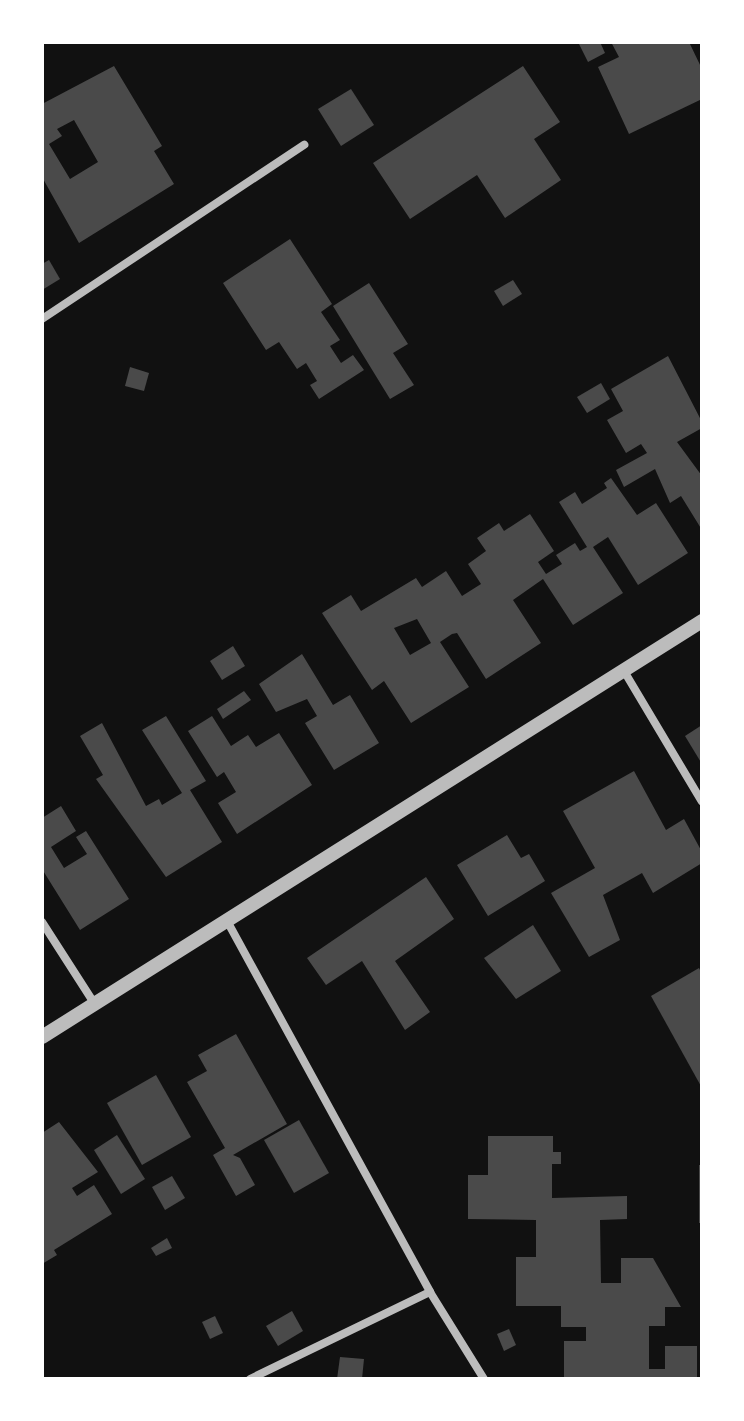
<!DOCTYPE html>
<html>
<head>
<meta charset="utf-8">
<style>
  body { margin:0 }
  #map { position:relative; width:744px; height:1421px; overflow:hidden; background:#111; font-family:"Fira Sans",sans-serif }
  div>[style] { position:absolute }
  [style*='--x'] { left:calc(var(--x)*1px); top:calc(var(--y)*1px); width:calc(var(--w)*1px); rotate:calc(var(--a)*1deg) }
  .building>* { inset:0; background:#4a4a4a }
  .minor>* { height:8px; margin:-4px; padding:0 4px; transform-origin:4px; border-radius:4px; background:#bcbcbc }
  .tertiary>* { height:14px; margin:-7px; padding:0 7px; transform-origin:7px; border-radius:7px; background:#bcbcbc }
  span { translate:-50% -50%; white-space:nowrap; text-align:center; line-height:1.15; -webkit-text-stroke:8px #fff; paint-order:stroke }
  .frame { position:absolute; inset:0; border:44px solid #fff; pointer-events:none }
</style>
</head>
<body>
<div id="map">
  <div class="building">
    <div style="clip-path:polygon(578px 42px,600px 42px,605px 53px,588px 62px)"></div>
    <div style="clip-path:polygon(611px 42px,689px 42px,702px 69px,702px 99px,629px 134px,598px 67px,619px 57px)"></div>
    <div style="clip-path:polygon(evenodd,114px 66px,162px 146px,154px 151px,174px 184px,79px 243px,42px 177px,42px 104px,114px 66px,74px 120px,98px 162px,70px 179px,49px 144px,62px 136px,57px 129px,74px 120px)"></div>
    <div style="clip-path:polygon(523px 66px,560px 122px,534px 139px,561px 180px,505px 218px,477px 175px,410px 219px,373px 163px)"></div>
    <div style="clip-path:polygon(351px 89px,374px 125px,341px 146px,318px 109px)"></div>
    <div style="clip-path:polygon(290px 239px,332px 304px,321px 312px,340px 340px,330px 346px,341px 363px,353px 355px,364px 370px,319px 399px,310px 385px,317px 381px,306px 363px,297px 369px,279px 342px,266px 350px,223px 283px)"></div>
    <div style="clip-path:polygon(49px 260px,60px 279px,42px 290px,42px 264px)"></div>
    <div style="clip-path:polygon(513px 280px,522px 294px,503px 306px,494px 291px)"></div>
    <div style="clip-path:polygon(369px 283px,408px 344px,393px 353px,414px 385px,390px 399px,333px 306px)"></div>
    <div style="clip-path:polygon(668px 356px,702px 422px,702px 428px,677px 442px,702px 476px,702px 530px,681px 496px,670px 503px,655px 469px,624px 487px,616px 470px,647px 453px,641px 444px,626px 453px,607px 420px,623px 411px,611px 389px)"></div>
    <div style="clip-path:polygon(130px 367px,149px 373px,144px 391px,125px 386px)"></div>
    <div style="clip-path:polygon(601px 383px,610px 399px,587px 413px,577px 397px)"></div>
    <div style="clip-path:polygon(evenodd,611px 478px,637px 515px,656px 503px,688px 553px,638px 585px,608px 537px,593px 547px,623px 593px,573px 625px,543px 579px,513px 600px,541px 643px,486px 679px,457px 633px,452px 634px,440px 642px,469px 687px,411px 723px,384px 681px,372px 690px,322px 613px,351px 595px,361px 611px,416px 578px,422px 587px,446px 571px,462px 596px,481px 584px,468px 564px,486px 551px,477px 538px,499px 523px,504px 531px,530px 514px,554px 551px,538px 562px,546px 574px,562px 564px,556px 555px,575px 543px,580px 551px,587px 547px,559px 502px,575px 492px,582px 504px,607px 488px,604px 483px,611px 478px,417px 619px,431px 643px,410px 655px,394px 628px,417px 619px)"></div>
    <div style="clip-path:polygon(233px 646px,245px 666px,222px 680px,210px 661px)"></div>
    <div style="clip-path:polygon(302px 654px,333px 705px,350px 695px,379px 743px,334px 770px,305px 723px,317px 716px,307px 699px,276px 712px,259px 684px)"></div>
    <div style="clip-path:polygon(244px 691px,251px 700px,223px 719px,217px 709px)"></div>
    <div style="clip-path:polygon(166px 716px,206px 781px,190px 790px,222px 842px,166px 877px,96px 779px,103px 775px,80px 736px,102px 723px,146px 806px,159px 799px,162px 805px,182px 793px,142px 730px)"></div>
    <div style="clip-path:polygon(212px 716px,231px 746px,248px 735px,256px 747px,279px 733px,312px 785px,237px 834px,218px 803px,236px 792px,224px 772px,217px 777px,188px 731px)"></div>
    <div style="clip-path:polygon(702px 725px,702px 764px,685px 736px)"></div>
    <div style="clip-path:polygon(634px 771px,666px 830px,684px 819px,702px 852px,702px 863px,653px 893px,642px 873px,603px 895px,620px 940px,589px 957px,551px 893px,595px 868px,563px 811px)"></div>
    <div style="clip-path:polygon(61px 806px,76px 831px,51px 847px,64px 868px,87px 854px,76px 837px,86px 831px,129px 899px,80px 930px,42px 869px,42px 818px)"></div>
    <div style="clip-path:polygon(507px 835px,521px 858px,529px 854px,545px 881px,488px 916px,457px 865px)"></div>
    <div style="clip-path:polygon(426px 877px,454px 919px,395px 961px,430px 1012px,405px 1030px,362px 961px,326px 985px,307px 958px)"></div>
    <div style="clip-path:polygon(533px 925px,561px 971px,516px 999px,484px 958px)"></div>
    <div style="clip-path:polygon(699px 968px,702px 974px,702px 1088px,651px 996px)"></div>
    <div style="clip-path:polygon(236px 1034px,287px 1124px,233px 1155px,240px 1158px,255px 1185px,236px 1196px,213px 1155px,225px 1148px,187px 1082px,207px 1071px,198px 1055px)"></div>
    <div style="clip-path:polygon(156px 1075px,191px 1137px,142px 1165px,107px 1103px)"></div>
    <div style="clip-path:polygon(299px 1120px,329px 1173px,294px 1193px,264px 1140px)"></div>
    <div style="clip-path:polygon(59px 1122px,98px 1172px,72px 1188px,77px 1196px,94px 1185px,112px 1214px,54px 1250px,57px 1255px,42px 1264px,42px 1133px)"></div>
    <div style="clip-path:polygon(117px 1135px,145px 1179px,121px 1194px,94px 1150px)"></div>
    <div style="clip-path:polygon(488px 1136px,553px 1136px,553px 1152px,561px 1152px,561px 1164px,552px 1164px,552px 1198px,627px 1196px,627px 1219px,600px 1220px,601px 1283px,621px 1283px,621px 1258px,653px 1258px,681px 1307px,665px 1307px,665px 1326px,649px 1326px,649px 1369px,665px 1369px,665px 1346px,697px 1346px,697px 1379px,564px 1379px,564px 1341px,586px 1341px,586px 1327px,561px 1327px,561px 1306px,516px 1306px,516px 1257px,536px 1257px,536px 1220px,468px 1219px,468px 1175px,488px 1175px)"></div>
    <div style="clip-path:polygon(699px 1165px,702px 1165px,702px 1223px,699px 1223px)"></div>
    <div style="clip-path:polygon(172px 1176px,185px 1198px,165px 1210px,152px 1187px)"></div>
    <div style="clip-path:polygon(167px 1238px,172px 1248px,156px 1256px,151px 1248px)"></div>
    <div style="clip-path:polygon(292px 1311px,303px 1331px,278px 1346px,266px 1326px)"></div>
    <div style="clip-path:polygon(215px 1316px,223px 1333px,210px 1339px,202px 1322px)"></div>
    <div style="clip-path:polygon(509px 1329px,516px 1345px,504px 1351px,497px 1334px)"></div>
    <div style="clip-path:polygon(340px 1357px,364px 1359px,362px 1379px,337px 1379px)"></div>
  </div>
  <div class="minor">
    <div style="--x:42;--y:319;--w:315;--a:-33.6"></div>
    <div style="--x:624;--y:671;--w:152;--a:59.2"></div>
    <div style="--x:226;--y:919;--w:425;--a:61.3"></div>
    <div style="--x:430;--y:1292;--w:102;--a:58.2"></div>
    <div style="--x:42;--y:922;--w:96;--a:57.3"></div>
    <div style="--x:250;--y:1379;--w:200;--a:-25.8"></div>
  </div>
  <div class="tertiary">
    <div style="--x:42;--y:1037;--w:780;--a:-32.22"></div>
  </div>
  <div class="frame"></div>
</div>
</body>
</html>
